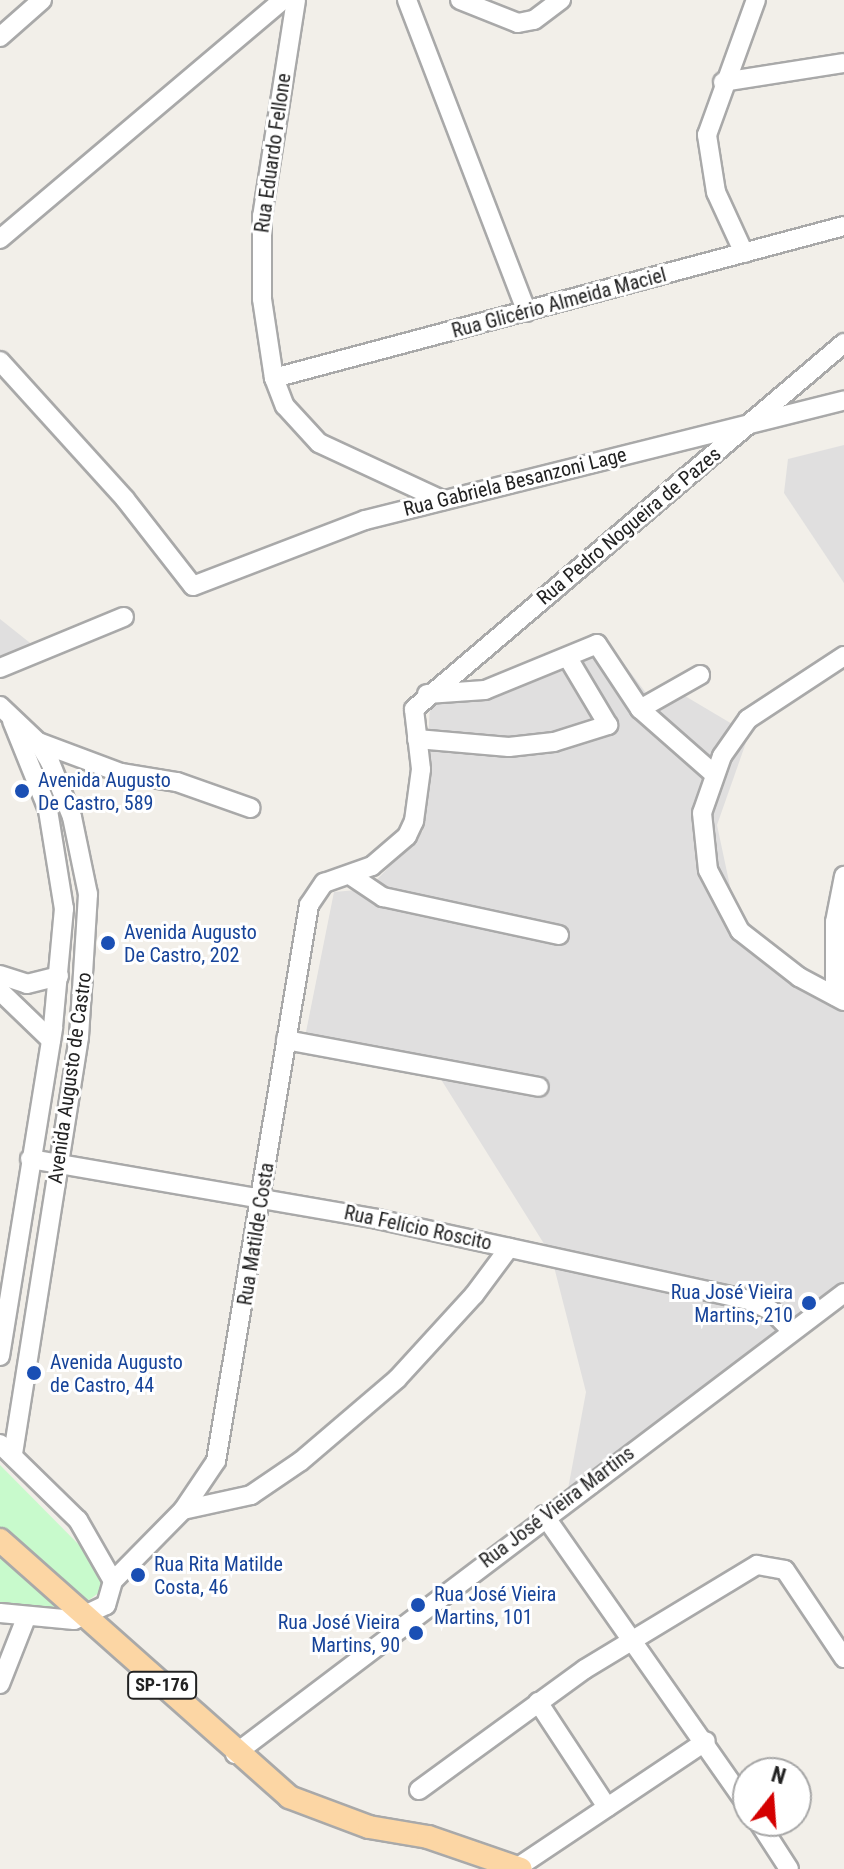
<!DOCTYPE html>
<html>
<head>
<meta charset="utf-8">
<style>
  body { margin:0 }
  #map { position:relative; width:844px; height:1869px; overflow:hidden; background:#f2efe9; font-family:"Roboto Condensed",sans-serif }
  div>[style] { position:absolute }
  [style*='--x'] { left:calc(var(--x)*1px); top:calc(var(--y)*1px); width:calc(var(--w)*1px); rotate:calc(var(--a)*1deg) }
  .residential>* { inset:0; background:#e0dfdf }
  .park>* { inset:0; background:#c8facc }
  .roads { filter:drop-shadow(2px 0 #a9a9a9) drop-shadow(-2px 0 #a9a9a9) drop-shadow(0 2px #a9a9a9) drop-shadow(0 -2px #a9a9a9) }
  .minor>* { height:18px; margin:-9px; padding:0 9px; transform-origin:9px; border-radius:9px; background:#fff }
  .major>* { height:22px; margin:-11px; padding:0 11px; transform-origin:11px; border-radius:11px; background:#fcd6a4 }
  .dots>* { width:22px; height:22px; translate:-50% -50%; box-sizing:border-box; border:4px solid #fff; border-radius:50% }
  span { translate:-50% -50%; white-space:nowrap; text-align:center; line-height:1.15; -webkit-text-stroke:6px #fff; paint-order:stroke }
  .shield-label span { padding:2px 6px; background:#fff; border:2px solid; border-radius:6px; -webkit-text-stroke-width:0 }
  .shield-label { font-size:18px; color:#222; font-weight:700 }
  .street-label { font-size:20px; color:#222 }
  .transit-label { font-size:20px; color:#164399 }
  .left { translate:0 -50%; text-align:left }
  .right { translate:-100% -50%; text-align:right }
  .north { position:absolute; left:732px; top:1757px; width:80px; height:80px; box-sizing:border-box; background:#fff; border:2px solid #a7a7a7; border-radius:50%; rotate:17deg; font-size:22px; font-weight:700; line-height:32px; text-align:center; color:#222 }
  .north::after { content:''; display:block; margin:auto; width:28px; height:36px; background:#d40000; clip-path:polygon(50% 0,100% 100%,50% 72%,0 100%) }
</style>
</head>
<body>
<div id="map">
  <div class="residential">
    <div style="clip-path:polygon(844px 445px,844px 583px,784px 493px,788px 459px)"></div>
    <div style="clip-path:polygon(0 619px,44px 654px,0 667px)"></div>
    <div style="clip-path:polygon(602px 635px,659px 710px,685px 696px,749px 734px,717px 825px,734px 905px,781px 961px,844px 997px,844px 1307px,563px 1516px,586px 1392px,551px 1255px,432px 1065px,306px 1032px,334px 892px,368px 889px,423px 831px,430px 705px,439px 695px)"></div>
  </div>
  <div class="park">
    <div style="clip-path:polygon(0 1465px,96px 1562px,105px 1578px,100px 1592px,86px 1602px,34px 1613px,0 1602px)"></div>
  </div>
  <div class="roads">
    <div class="minor">
      <div style="--x:296;--y:0;--w:219;--a:98.9"></div>
      <div style="--x:262;--y:216;--w:83;--a:90"></div>
      <div style="--x:262;--y:299;--w:80;--a:81.4"></div>
      <div style="--x:274;--y:378;--w:30;--a:69"></div>
      <div style="--x:285;--y:406;--w:50;--a:47.4"></div>
      <div style="--x:319;--y:443;--w:136;--a:24.9"></div>
      <div style="--x:407;--y:0;--w:334;--a:69"></div>
      <div style="--x:460;--y:0;--w:62;--a:21.6"></div>
      <div style="--x:518;--y:23;--w:16;--a:-11"></div>
      <div style="--x:534;--y:20;--w:34;--a:-37"></div>
      <div style="--x:0;--y:37;--w:56;--a:-41.4"></div>
      <div style="--x:723;--y:82;--w:122;--a:-8.9"></div>
      <div style="--x:0;--y:239;--w:370;--a:-40.2"></div>
      <div style="--x:744;--y:253;--w:67;--a:-114.7"></div>
      <div style="--x:716;--y:192;--w:58;--a:-99"></div>
      <div style="--x:707;--y:135;--w:144;--a:-70.1"></div>
      <div style="--x:0;--y:361;--w:186;--a:47.8"></div>
      <div style="--x:125;--y:499;--w:110;--a:52"></div>
      <div style="--x:193;--y:586;--w:184;--a:-21"></div>
      <div style="--x:365;--y:520;--w:494;--a:-14"></div>
      <div style="--x:274;--y:378;--w:590;--a:-14.93"></div>
      <div style="--x:844;--y:656;--w:115;--a:146.7"></div>
      <div style="--x:748;--y:719;--w:45;--a:125.1"></div>
      <div style="--x:722;--y:756;--w:60;--a:109.3"></div>
      <div style="--x:702;--y:813;--w:57;--a:84"></div>
      <div style="--x:708;--y:870;--w:69;--a:62.3"></div>
      <div style="--x:740;--y:931;--w:75;--a:37.9"></div>
      <div style="--x:799;--y:977;--w:51;--a:28.1"></div>
      <div style="--x:0;--y:668;--w:134;--a:-22.4"></div>
      <div style="--x:427;--y:694;--w:58;--a:-3.9"></div>
      <div style="--x:485;--y:690;--w:121;--a:-22.3"></div>
      <div style="--x:597;--y:644;--w:78;--a:56.5"></div>
      <div style="--x:640;--y:709;--w:69;--a:-29.5"></div>
      <div style="--x:0;--y:706;--w:52;--a:43.5"></div>
      <div style="--x:38;--y:742;--w:23;--a:59"></div>
      <div style="--x:50;--y:762;--w:59;--a:68.2"></div>
      <div style="--x:72;--y:817;--w:79;--a:78.3"></div>
      <div style="--x:88;--y:894;--w:143;--a:93.6"></div>
      <div style="--x:79;--y:1037;--w:421;--a:99"></div>
      <div style="--x:640;--y:709;--w:98;--a:41.3"></div>
      <div style="--x:417;--y:739;--w:92;--a:5"></div>
      <div style="--x:509;--y:747;--w:45;--a:-6.3"></div>
      <div style="--x:554;--y:742;--w:57;--a:-17.5"></div>
      <div style="--x:608;--y:725;--w:78;--a:-120.8"></div>
      <div style="--x:38;--y:742;--w:89;--a:20.5"></div>
      <div style="--x:121;--y:773;--w:57;--a:9.1"></div>
      <div style="--x:177;--y:782;--w:78;--a:19.4"></div>
      <div style="--x:353;--y:877;--w:36;--a:34"></div>
      <div style="--x:383;--y:897;--w:180;--a:12.2"></div>
      <div style="--x:0;--y:975;--w:28;--a:18"></div>
      <div style="--x:27;--y:984;--w:33;--a:-14"></div>
      <div style="--x:0;--y:991;--w:71;--a:43.9"></div>
      <div style="--x:835;--y:996;--w:74;--a:-90"></div>
      <div style="--x:835;--y:922;--w:47;--a:-78.9"></div>
      <div style="--x:286;--y:1040;--w:257;--a:10.5"></div>
      <div style="--x:30;--y:1159;--w:352;--a:9.8"></div>
      <div style="--x:377;--y:1219;--w:381;--a:12.3"></div>
      <div style="--x:749;--y:1300;--w:25;--a:26"></div>
      <div style="--x:772;--y:1311;--w:28;--a:45"></div>
      <div style="--x:0;--y:1356;--w:333;--a:-80.8"></div>
      <div style="--x:53;--y:1027;--w:119;--a:-84.7"></div>
      <div style="--x:64;--y:909;--w:100;--a:-99.2"></div>
      <div style="--x:48;--y:810;--w:96;--a:-112"></div>
      <div style="--x:0;--y:1444;--w:109;--a:44.3"></div>
      <div style="--x:78;--y:1520;--w:70;--a:60.2"></div>
      <div style="--x:113;--y:1581;--w:25;--a:106"></div>
      <div style="--x:106;--y:1605;--w:35;--a:155"></div>
      <div style="--x:74;--y:1620;--w:74;--a:-174.6"></div>
      <div style="--x:183;--y:1510;--w:70;--a:-12.4"></div>
      <div style="--x:251;--y:1495;--w:60;--a:-34.2"></div>
      <div style="--x:301;--y:1461;--w:126;--a:-40.5"></div>
      <div style="--x:397;--y:1379;--w:114;--a:-47.5"></div>
      <div style="--x:474;--y:1295;--w:59;--a:-53.3"></div>
      <div style="--x:544;--y:1515;--w:355;--a:55"></div>
      <div style="--x:113;--y:1581;--w:100;--a:-45.4"></div>
      <div style="--x:183;--y:1510;--w:59;--a:-56"></div>
      <div style="--x:216;--y:1461;--w:564;--a:-80.5"></div>
      <div style="--x:309;--y:905;--w:27;--a:-56"></div>
      <div style="--x:324;--y:883;--w:51;--a:-19.5"></div>
      <div style="--x:372;--y:866;--w:46;--a:-40.6"></div>
      <div style="--x:407;--y:836;--w:17;--a:-65"></div>
      <div style="--x:414;--y:821;--w:52;--a:-82.3"></div>
      <div style="--x:421;--y:769;--w:60;--a:-96.7"></div>
      <div style="--x:414;--y:709;--w:565;--a:-40.4"></div>
      <div style="--x:0;--y:1684;--w:71;--a:-68.5"></div>
      <div style="--x:538;--y:1702;--w:126;--a:56.7"></div>
      <div style="--x:235;--y:1754;--w:764;--a:-37.12"></div>
      <div style="--x:419;--y:1790;--w:205;--a:-36.1"></div>
      <div style="--x:585;--y:1669;--w:201;--a:-31.2"></div>
      <div style="--x:757;--y:1565;--w:28;--a:10"></div>
      <div style="--x:785;--y:1570;--w:106;--a:56.2"></div>
      <div style="--x:758;--y:1821;--w:57;--a:57.1"></div>
      <div style="--x:518;--y:1867;--w:226;--a:-33.8"></div>
    </div>
    <div class="major">
      <div style="--x:0;--y:1540;--w:387;--a:41.6"></div>
      <div style="--x:289;--y:1797;--w:85;--a:20.6"></div>
      <div style="--x:369;--y:1827;--w:60;--a:9.6"></div>
      <div style="--x:428;--y:1837;--w:98;--a:19"></div>
    </div>
  </div>
  <div class="dots">
    <div style="left:22px;top:791px;background:#1a4fb4"></div>
    <div style="left:108px;top:943px;background:#1a4fb4"></div>
    <div style="left:809px;top:1303px;background:#1a4fb4"></div>
    <div style="left:34px;top:1373px;background:#1a4fb4"></div>
    <div style="left:138px;top:1575px;background:#1a4fb4"></div>
    <div style="left:418px;top:1605px;background:#1a4fb4"></div>
    <div style="left:416px;top:1633px;background:#1a4fb4"></div>
  </div>
  <div class="shield-label">
    <span style="left:162px;top:1685px">SP-176</span>
  </div>
  <div class="street-label">
    <span style="left:273px;top:153px;rotate:-82deg">Rua Eduardo Fellone</span>
    <span style="left:559px;top:303px;rotate:-15deg">Rua Glicério Almeida Maciel</span>
    <span style="left:515px;top:482px;rotate:-14deg">Rua Gabriela Besanzoni Lage</span>
    <span style="left:629px;top:526px;rotate:-40deg">Rua Pedro Nogueira de Pazes</span>
    <span style="left:70px;top:1078px;rotate:-82deg">Avenida Augusto de Castro</span>
    <span style="left:418px;top:1228px;rotate:12deg">Rua Felício Roscito</span>
    <span style="left:256px;top:1234px;rotate:-81deg">Rua Matilde Costa</span>
    <span style="left:557px;top:1507px;rotate:-37deg">Rua José Vieira Martins</span>
  </div>
  <div class="transit-label">
    <span class="left" style="left:38px;top:792px">Avenida Augusto<br>De Castro, 589</span>
    <span class="left" style="left:124px;top:944px">Avenida Augusto<br>De Castro, 202</span>
    <span class="right" style="left:793px;top:1304px">Rua José Vieira<br>Martins, 210</span>
    <span class="left" style="left:50px;top:1374px">Avenida Augusto<br>de Castro, 44</span>
    <span class="left" style="left:154px;top:1576px">Rua Rita Matilde<br>Costa, 46</span>
    <span class="left" style="left:434px;top:1606px">Rua José Vieira<br>Martins, 101</span>
    <span class="right" style="left:400px;top:1634px">Rua José Vieira<br>Martins, 90</span>
  </div>
  <div class="north">N</div>
</div>
</body>
</html>
